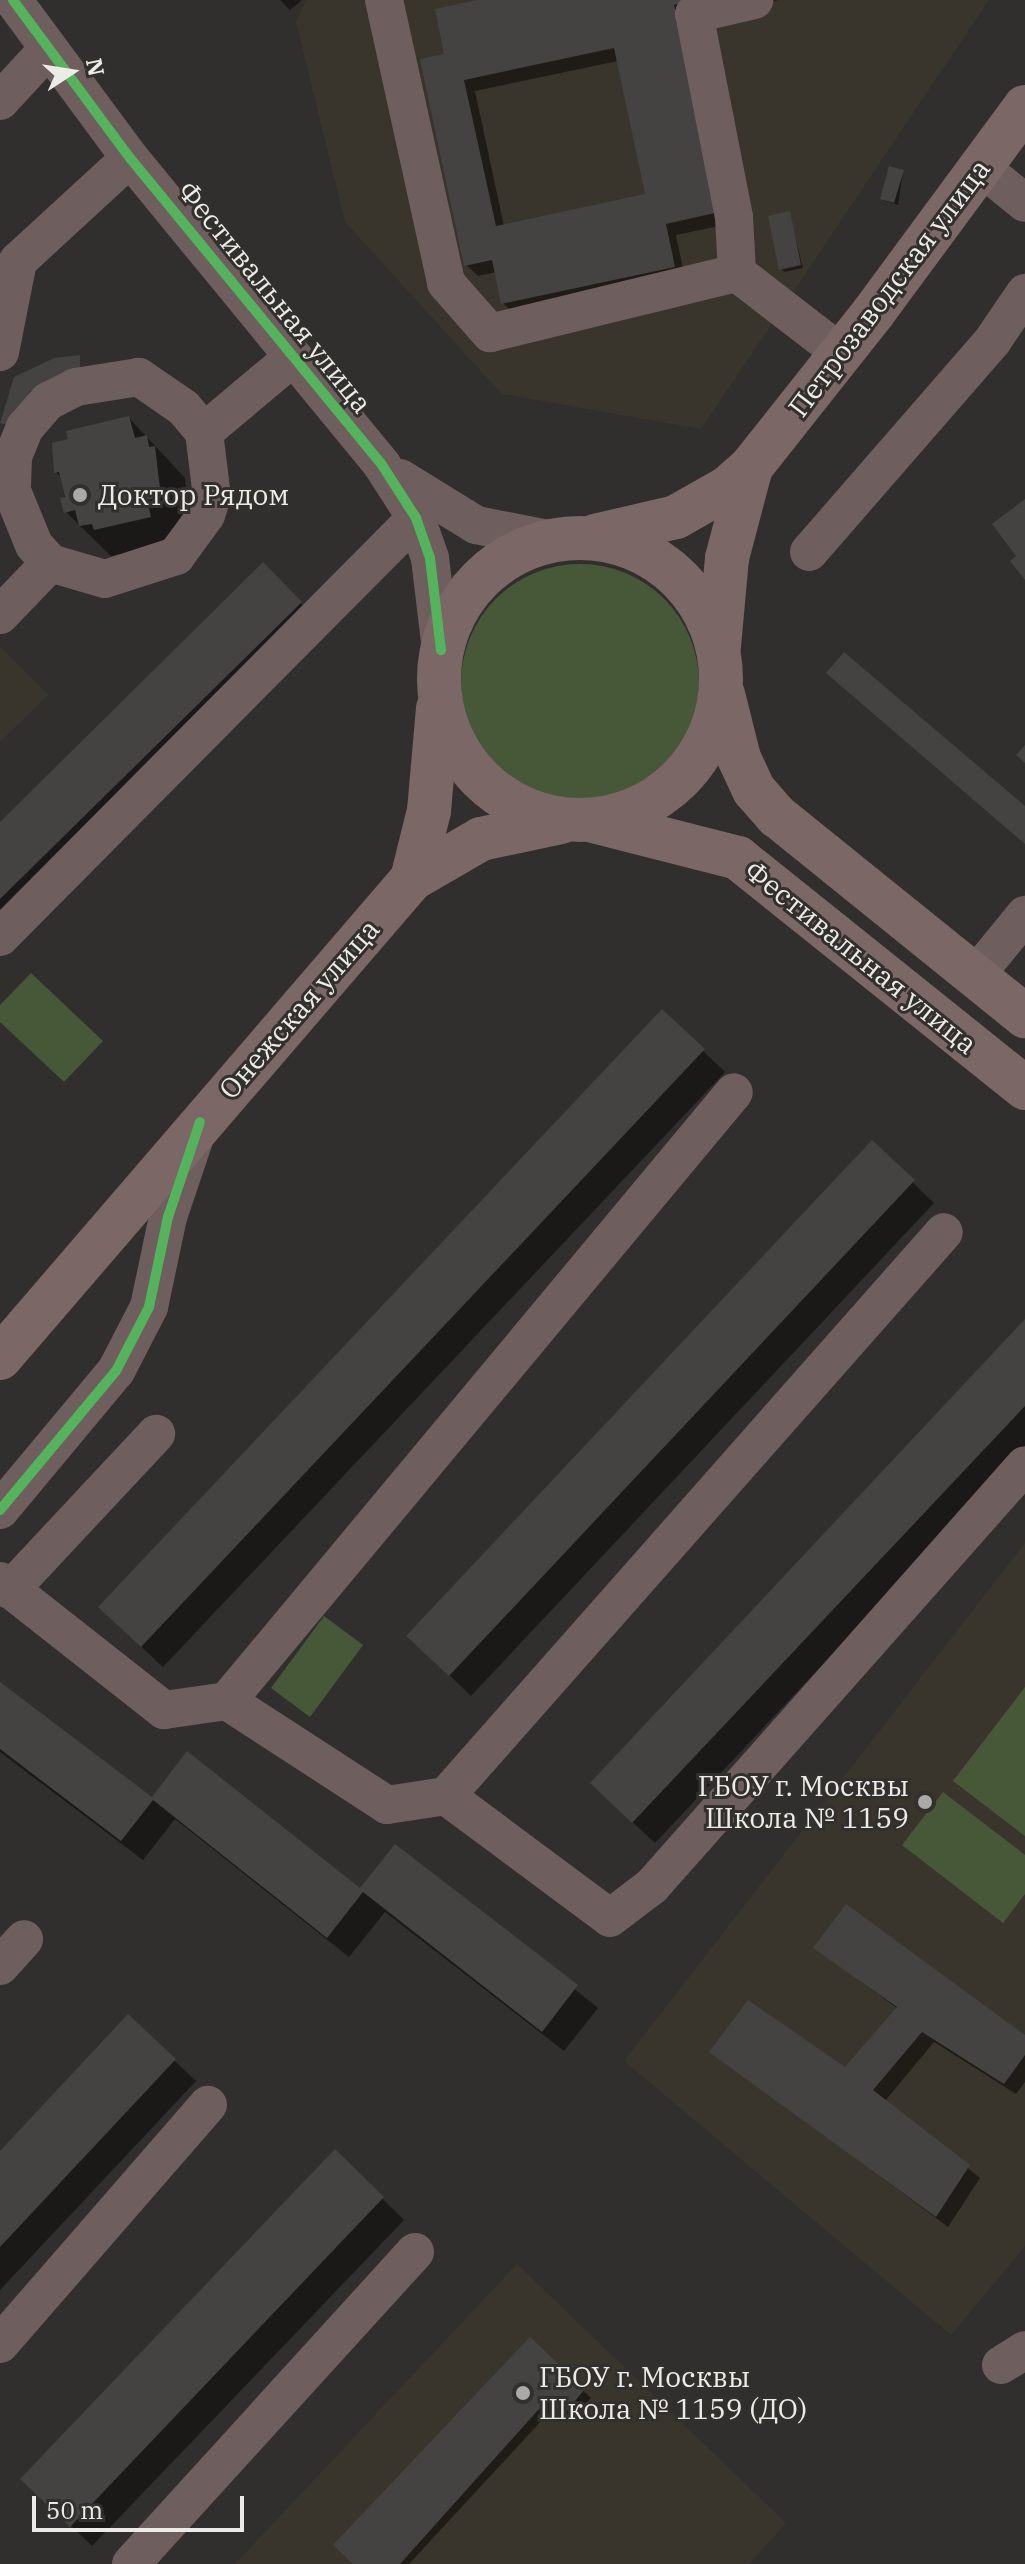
<!DOCTYPE html>
<html>
<head>
<meta charset="utf-8">
<style>
  body { margin:0 }
  #map { position:relative; width:1025px; height:2564px; overflow:hidden; background:#312f2d; font-family:"IBM Plex Serif",serif }
  div>[style] { position:absolute }
  [style*='--x'] { left:calc(var(--x)*1px); top:calc(var(--y)*1px); width:calc(var(--w)*1px); rotate:calc(var(--a)*1deg) }
  .built>* { inset:0; background:#3a352c }
  .green>* { inset:0; background:#475838 }
  .round { border-radius:50% }
  .shadow>* { inset:0; background:#0007 }
  .building>* { inset:0; background:#454341 }
  .minor>* { height:38px; margin:-19px; padding:0 19px; transform-origin:19px; border-radius:19px; background:#6e5f5e }
  .major>* { height:44px; margin:-22px; padding:0 22px; transform-origin:22px; border-radius:22px; background:#7a6766 }
  .major>.ring { margin:-22px; padding:0; box-sizing:content-box; background:none; border:44px solid #7a6766; border-radius:50% }
  .cycleway>* { height:10px; margin:-5px; padding:0 5px; transform-origin:5px; border-radius:5px; background:#56b35d }
  .dots>* { width:22px; height:22px; translate:-50% -50%; box-sizing:border-box; border:4px solid #32302c; border-radius:50% }
  span { translate:-50% -50%; white-space:nowrap; text-align:center; line-height:1.15; -webkit-text-stroke:6px #32302c; paint-order:stroke }
  .street-label { font-size:28px; color:#ecebe8 }
  .poi-label { font-size:28px; color:#ecebe8 }
  .left { translate:0 -50%; text-align:left }
  .right { translate:-100% -50%; text-align:right }
  .north { position:absolute; left:32px; top:32px; width:80px; height:80px; -webkit-text-stroke:6px #32302c; paint-order:stroke; rotate:78deg; font-size:22px; font-weight:700; line-height:32px; text-align:center; color:#ecebe8 }
  .north::after { content:''; display:block; margin:auto; width:28px; height:36px; background:#ecebe8; clip-path:polygon(50% 0,100% 100%,50% 72%,0 100%) }
  .scale { position:absolute; left:32px; top:2496px; width:212px; height:36px; box-sizing:border-box; border:4px solid #ecebe8; border-top:0; padding-left:10px; font-size:24px; line-height:28px; white-space:nowrap; color:#ecebe8; -webkit-text-stroke:6px #32302c; paint-order:stroke }
</style>
</head>
<body>
<div id="map">
  <div class="built">
    <div style="clip-path:polygon(306px 0,989px 0,701px 429px,502px 394px,345px 222px,296px 22px)"></div>
    <div style="clip-path:polygon(0 647px,48px 695px,0 742px)"></div>
    <div style="clip-path:polygon(1025px 1543px,1025px 2246px,951px 2335px,624px 2061px)"></div>
    <div style="clip-path:polygon(517px 2264px,786px 2523px,749px 2564px,235px 2564px)"></div>
  </div>
  <div class="green">
    <div class="round" style="left:461px;top:564px;width:238px;height:238px"></div>
    <div style="clip-path:polygon(31px 973px,103px 1041px,64px 1082px,0 1022px,0 1005px)"></div>
    <div style="clip-path:polygon(324px 1616px,363px 1645px,310px 1717px,271px 1688px)"></div>
    <div style="clip-path:polygon(1025px 1687px,1025px 1836px,953px 1781px)"></div>
    <div style="clip-path:polygon(943px 1792px,1025px 1855px,1025px 1894px,1003px 1923px,902px 1845px)"></div>
  </div>
  <div class="shadow">
    <div style="clip-path:polygon(280px 0,302px 0,290px 10px)"></div>
    <div style="clip-path:polygon(evenodd,486px 0,779px 0,685px 20px,729px 224px,676px 235px,685px 278px,515px 315px,503px 303px,497px 272px,478px 276px,466px 265px,447px 56px,486px 0,618px 61px,648px 195px,504px 226px,475px 91px,618px 61px)"></div>
    <div style="clip-path:polygon(903px 172px,898px 205px,885px 201px,882px 198px)"></div>
    <div style="clip-path:polygon(789px 213px,803px 268px,785px 272px,781px 269px)"></div>
    <div style="clip-path:polygon(129px 418px,185px 478px,190px 527px,180px 547px,126px 560px,120px 554px,111px 556px,66px 512px,62px 478px,56px 472px)"></div>
    <div style="clip-path:polygon(263px 565px,327px 630px,0 953px,0 825px)"></div>
    <div style="clip-path:polygon(662px 1012px,725px 1072px,163px 1667px,121px 1628px)"></div>
    <div style="clip-path:polygon(872px 1143px,934px 1203px,471px 1696px,430px 1656px)"></div>
    <div style="clip-path:polygon(1025px 1322px,1025px 1449px,655px 1843px,613px 1804px)"></div>
    <div style="clip-path:polygon(0 1684px,152px 1799px,361px 1891px,396px 1846px,598px 2008px,564px 2051px,385px 1912px,349px 1957px,175px 1819px,143px 1860px,0 1752px)"></div>
    <div style="clip-path:polygon(816px 1948px,1025px 2038px,1025px 2082px,1016px 2094px,934px 2042px,885px 2101px,980px 2178px,948px 2227px,712px 2051px,846px 2070px,898px 2009px)"></div>
    <div style="clip-path:polygon(128px 2017px,196px 2081px,0 2290px,0 2154px)"></div>
    <div style="clip-path:polygon(335px 2152px,404px 2220px,92px 2546px,44px 2500px)"></div>
    <div style="clip-path:polygon(530px 2340px,591px 2398px,572px 2419px,556px 2405px,409px 2564px,355px 2564px)"></div>
  </div>
  <div class="building">
    <div style="clip-path:polygon(evenodd,477px 0,690px 0,674px 5px,719px 212px,666px 224px,675px 267px,501px 304px,492px 260px,464px 266px,420px 59px,444px 54px,435px 9px,477px 0,614px 48px,645px 194px,496px 226px,464px 80px,614px 48px)"></div>
    <div style="clip-path:polygon(889px 166px,904px 170px,894px 203px,880px 199px)"></div>
    <div style="clip-path:polygon(790px 211px,801px 265px,779px 270px,768px 216px)"></div>
    <div style="clip-path:polygon(80px 355px,80px 376px,61px 377px,30px 391px,18px 428px,0 423px,14px 377px,54px 358px)"></div>
    <div style="clip-path:polygon(129px 416px,135px 438px,147px 435px,149px 447px,155px 446px,161px 497px,147px 500px,151px 517px,94px 530px,92px 524px,79px 526px,75px 510px,64px 513px,60px 498px,65px 497px,59px 472px,54px 473px,52px 443px,68px 439px,66px 431px)"></div>
    <div style="clip-path:polygon(1025px 499px,1025px 580px,1010px 561px,1016px 556px,992px 524px)"></div>
    <div style="clip-path:polygon(263px 562px,302px 602px,0 899px,0 822px)"></div>
    <div style="clip-path:polygon(844px 652px,1025px 806px,1025px 844px,826px 673px)"></div>
    <div style="clip-path:polygon(1025px 745px,1025px 763px,1016px 755px)"></div>
    <div style="clip-path:polygon(662px 1009px,705px 1049px,141px 1647px,98px 1607px)"></div>
    <div style="clip-path:polygon(872px 1140px,915px 1180px,449px 1676px,406px 1636px)"></div>
    <div style="clip-path:polygon(1025px 1319px,1025px 1406px,632px 1823px,590px 1783px)"></div>
    <div style="clip-path:polygon(0 1682px,152px 1797px,187px 1751px,360px 1888px,395px 1844px,578px 1985px,542px 2032px,363px 1892px,327px 1938px,153px 1800px,121px 1841px,0 1749px)"></div>
    <div style="clip-path:polygon(846px 1904px,1025px 2035px,1025px 2055px,1004px 2084px,922px 2032px,873px 2090px,970px 2165px,936px 2217px,709px 2052px,748px 2000px,845px 2067px,897px 2007px,813px 1948px)"></div>
    <div style="clip-path:polygon(128px 2014px,176px 2059px,0 2247px,0 2151px)"></div>
    <div style="clip-path:polygon(335px 2149px,384px 2197px,70px 2527px,20px 2479px)"></div>
    <div style="clip-path:polygon(530px 2337px,585px 2389px,564px 2414px,548px 2399px,400px 2564px,353px 2564px,333px 2545px)"></div>
  </div>
  <div class="minor">
    <div style="--x:13;--y:0;--w:197;--a:53.5"></div>
    <div style="--x:130;--y:158;--w:397;--a:50.6"></div>
    <div style="--x:382;--y:465;--w:63;--a:57.3"></div>
    <div style="--x:416;--y:518;--w:42;--a:70.7"></div>
    <div style="--x:430;--y:558;--w:93;--a:83.2"></div>
    <div style="--x:384;--y:0;--w:290;--a:77.6"></div>
    <div style="--x:446;--y:283;--w:67;--a:48.7"></div>
    <div style="--x:490;--y:333;--w:254;--a:-13.7"></div>
    <div style="--x:0;--y:101;--w:71;--a:-47.3"></div>
    <div style="--x:982;--y:168;--w:55;--a:39.1"></div>
    <div style="--x:737;--y:273;--w:56;--a:-93.1"></div>
    <div style="--x:734;--y:217;--w:207;--a:-101.1"></div>
    <div style="--x:694;--y:14;--w:62;--a:-13.1"></div>
    <div style="--x:737;--y:273;--w:131;--a:37.6"></div>
    <div style="--x:0;--y:352;--w:93;--a:-78.8"></div>
    <div style="--x:18;--y:261;--w:152;--a:-42.6"></div>
    <div style="--x:204;--y:432;--w:31;--a:-130"></div>
    <div style="--x:184;--y:408;--w:55;--a:-145.4"></div>
    <div style="--x:139;--y:377;--w:64;--a:171"></div>
    <div style="--x:76;--y:387;--w:31;--a:153"></div>
    <div style="--x:48;--y:401;--w:35;--a:131"></div>
    <div style="--x:25;--y:427;--w:32;--a:112"></div>
    <div style="--x:13;--y:457;--w:34;--a:92"></div>
    <div style="--x:12;--y:491;--w:58;--a:67.8"></div>
    <div style="--x:34;--y:545;--w:24;--a:48"></div>
    <div style="--x:50;--y:563;--w:57;--a:16.2"></div>
    <div style="--x:105;--y:579;--w:75;--a:-17.9"></div>
    <div style="--x:176;--y:556;--w:51;--a:-53.8"></div>
    <div style="--x:206;--y:515;--w:19;--a:-72"></div>
    <div style="--x:212;--y:497;--w:65;--a:-97"></div>
    <div style="--x:204;--y:432;--w:114;--a:-40"></div>
    <div style="--x:400;--y:478;--w:89;--a:31.7"></div>
    <div style="--x:476;--y:525;--w:78;--a:11"></div>
    <div style="--x:809;--y:552;--w:281;--a:-49"></div>
    <div style="--x:993;--y:340;--w:57;--a:-55.8"></div>
    <div style="--x:0;--y:615;--w:72;--a:-46.1"></div>
    <div style="--x:0;--y:937;--w:590;--a:-45.21"></div>
    <div style="--x:975;--y:976;--w:79;--a:-50.7"></div>
    <div style="--x:0;--y:1510;--w:181;--a:-50.2"></div>
    <div style="--x:116;--y:1371;--w:72;--a:-62.7"></div>
    <div style="--x:149;--y:1307;--w:92;--a:-78.1"></div>
    <div style="--x:168;--y:1217;--w:84;--a:-71.4"></div>
    <div style="--x:0;--y:1581;--w:209;--a:38.2"></div>
    <div style="--x:164;--y:1710;--w:64;--a:-8.1"></div>
    <div style="--x:227;--y:1701;--w:191;--a:33"></div>
    <div style="--x:387;--y:1805;--w:60;--a:-8.7"></div>
    <div style="--x:446;--y:1796;--w:204;--a:36.6"></div>
    <div style="--x:610;--y:1918;--w:53;--a:-37.3"></div>
    <div style="--x:652;--y:1886;--w:562;--a:-48.46"></div>
    <div style="--x:10;--y:1590;--w:214;--a:-46.9"></div>
    <div style="--x:227;--y:1701;--w:792;--a:-50.22"></div>
    <div style="--x:446;--y:1796;--w:752;--a:-48.56"></div>
    <div style="--x:0;--y:1966;--w:36;--a:-48"></div>
    <div style="--x:0;--y:2344;--w:317;--a:-49"></div>
    <div style="--x:1001;--y:2365;--w:28;--a:-32"></div>
    <div style="--x:131;--y:2564;--w:422;--a:-47.7"></div>
  </div>
  <div class="major">
    <div style="--x:595;--y:536;--w:83;--a:-13.2"></div>
    <div style="--x:676;--y:517;--w:59;--a:-29.6"></div>
    <div style="--x:727;--y:488;--w:32;--a:-41"></div>
    <div style="--x:751;--y:467;--w:196;--a:-51.6"></div>
    <div style="--x:873;--y:313;--w:256;--a:-53.6"></div>
    <div class="ring" style="left:439px;top:538px;width:238px;height:238px"></div>
    <div style="--x:719;--y:646;--w:88;--a:-84.8"></div>
    <div style="--x:727;--y:558;--w:94;--a:-75.2"></div>
    <div style="--x:723;--y:694;--w:66;--a:76"></div>
    <div style="--x:739;--y:758;--w:35;--a:65"></div>
    <div style="--x:754;--y:790;--w:35;--a:49"></div>
    <div style="--x:777;--y:816;--w:319;--a:38.9"></div>
    <div style="--x:593;--y:821;--w:150;--a:14.3"></div>
    <div style="--x:738;--y:858;--w:368;--a:38.7"></div>
    <div style="--x:412;--y:879;--w:70;--a:-76"></div>
    <div style="--x:429;--y:811;--w:103;--a:-85"></div>
    <div style="--x:0;--y:1358;--w:632;--a:-49.3"></div>
    <div style="--x:412;--y:879;--w:80;--a:-30.1"></div>
    <div style="--x:481;--y:839;--w:82;--a:-12"></div>
  </div>
  <div class="cycleway">
    <div style="--x:13;--y:0;--w:197;--a:53.5"></div>
    <div style="--x:130;--y:158;--w:397;--a:50.6"></div>
    <div style="--x:382;--y:465;--w:63;--a:57.3"></div>
    <div style="--x:416;--y:518;--w:42;--a:70.7"></div>
    <div style="--x:430;--y:558;--w:93;--a:83.2"></div>
    <div style="--x:0;--y:1510;--w:181;--a:-50.2"></div>
    <div style="--x:116;--y:1371;--w:72;--a:-62.7"></div>
    <div style="--x:149;--y:1307;--w:92;--a:-78.1"></div>
    <div style="--x:168;--y:1217;--w:100;--a:-71.4"></div>
  </div>
  <div class="dots">
    <div style="left:80px;top:495px;background:#aba9a7"></div>
    <div style="left:925px;top:1802px;background:#aba9a7"></div>
    <div style="left:523px;top:2393px;background:#aba9a7"></div>
  </div>
  <div class="street-label">
    <span style="left:889px;top:288px;rotate:-53deg">Петрозаводская улица</span>
    <span style="left:275px;top:297px;rotate:51deg">Фестивальная улица</span>
    <span style="left:861px;top:957px;rotate:39deg">Фестивальная улица</span>
    <span style="left:299px;top:1009px;rotate:-49deg">Онежская улица</span>
  </div>
  <div class="poi-label">
    <span class="left" style="left:98px;top:495px">Доктор Рядом</span>
    <span class="right" style="left:909px;top:1802px">ГБОУ г. Москвы<br>Школа № 1159</span>
    <span class="left" style="left:539px;top:2393px">ГБОУ г. Москвы<br>Школа № 1159 (ДО)</span>
  </div>
  <div class="north">N</div>
  <div class="scale">50 m</div>
</div>
</body>
</html>
